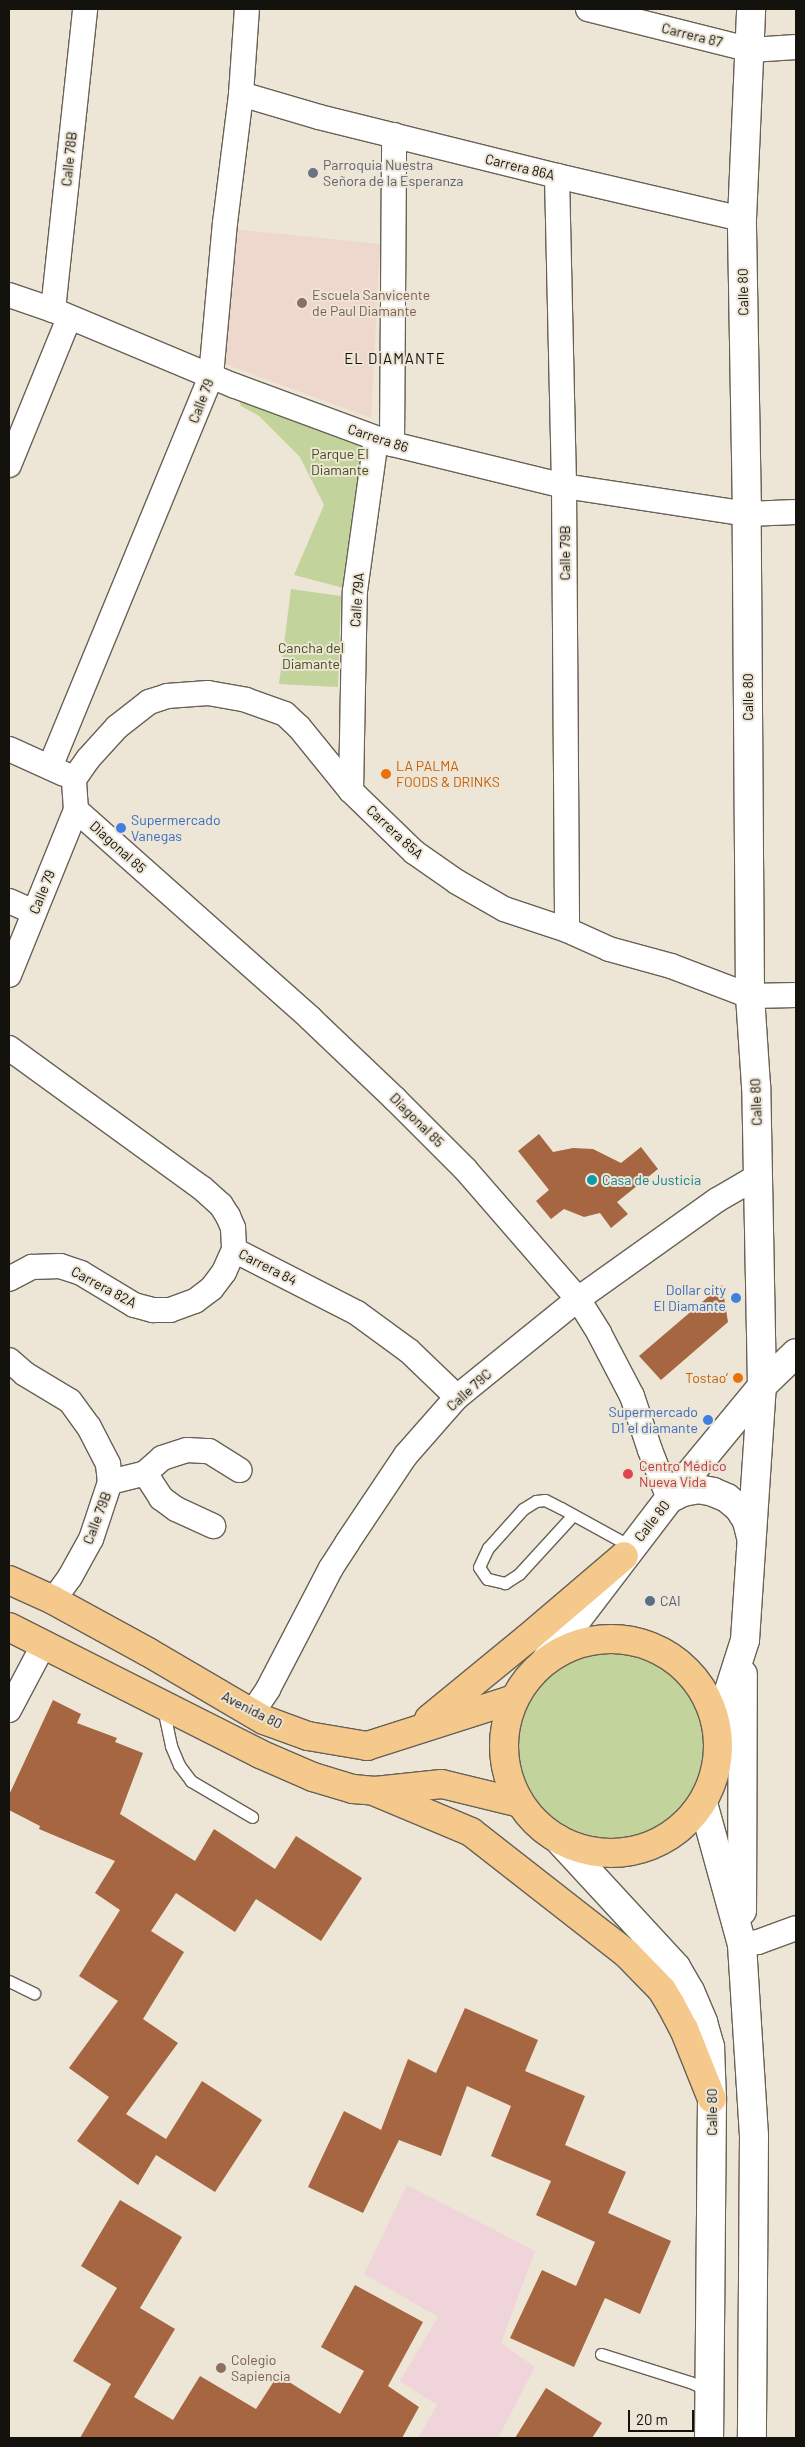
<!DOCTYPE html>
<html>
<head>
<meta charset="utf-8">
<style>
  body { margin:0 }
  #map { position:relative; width:805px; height:2447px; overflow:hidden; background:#ede5d6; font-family:Barlow,sans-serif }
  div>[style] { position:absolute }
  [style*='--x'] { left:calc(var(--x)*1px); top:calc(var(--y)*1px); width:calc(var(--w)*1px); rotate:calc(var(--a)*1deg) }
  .commercial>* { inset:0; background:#efd4d9 }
  .education>* { inset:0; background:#eed7cc }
  .green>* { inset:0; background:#c2d49b }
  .round { border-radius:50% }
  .building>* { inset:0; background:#a56641 }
  .roads { filter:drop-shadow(1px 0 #696155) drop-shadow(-1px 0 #696155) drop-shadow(0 1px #696155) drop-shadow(0 -1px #696155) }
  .lane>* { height:11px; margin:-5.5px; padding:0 5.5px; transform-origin:5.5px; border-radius:5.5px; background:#fff }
  .street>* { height:24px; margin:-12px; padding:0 12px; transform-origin:12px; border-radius:12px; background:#fff }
  .secondary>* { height:28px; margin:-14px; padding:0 14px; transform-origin:14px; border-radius:14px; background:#fff }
  .primary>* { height:28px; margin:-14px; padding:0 14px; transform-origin:14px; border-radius:14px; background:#f5c98b }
  .primary>.ring { margin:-14px; padding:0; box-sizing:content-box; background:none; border:28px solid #f5c98b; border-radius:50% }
  .dots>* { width:14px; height:14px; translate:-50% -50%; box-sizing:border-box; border:2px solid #ede5d6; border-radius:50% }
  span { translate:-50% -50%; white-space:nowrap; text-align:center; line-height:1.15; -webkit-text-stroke:4px #ede5d6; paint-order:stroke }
  .street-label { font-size:14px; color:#14120d }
  .worship-label { font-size:14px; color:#5b616d }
  .left { translate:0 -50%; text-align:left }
  .education-label { font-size:14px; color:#785e54 }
  .park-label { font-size:14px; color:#404d1a }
  .food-label { font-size:14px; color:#c56008 }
  .right { translate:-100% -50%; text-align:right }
  .shop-label { font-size:14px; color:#366cbe }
  .culture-label { font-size:14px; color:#0d838f }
  .health-label { font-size:14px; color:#be3a42 }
  .service-label { font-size:14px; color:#4e5e75 }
  .neighbourhood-label { font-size:15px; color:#14120d; letter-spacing:1px }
  .frame { position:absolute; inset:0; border:10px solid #14120d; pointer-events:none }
  .scale { position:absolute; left:628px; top:2410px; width:66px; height:22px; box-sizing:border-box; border:2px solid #14120d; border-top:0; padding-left:6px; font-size:15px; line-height:18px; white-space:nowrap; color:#14120d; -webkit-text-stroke:4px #ede5d6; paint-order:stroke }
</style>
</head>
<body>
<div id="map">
  <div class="commercial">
    <div style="clip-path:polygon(407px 2185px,535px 2251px,501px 2343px,535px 2367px,498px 2438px,418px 2438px,437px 2405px,400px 2381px,438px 2317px,364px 2274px)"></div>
  </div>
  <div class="education">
    <div style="clip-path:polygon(232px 229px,380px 244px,371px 418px,222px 363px)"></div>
  </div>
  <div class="green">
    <div style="clip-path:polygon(235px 386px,376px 440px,355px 591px,294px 575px,324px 505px,300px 457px,259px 416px,241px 406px)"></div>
    <div style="clip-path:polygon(291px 589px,341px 596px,338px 687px,279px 684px)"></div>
    <div class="round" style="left:519px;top:1652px;width:186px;height:186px"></div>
  </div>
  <div class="building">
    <div style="clip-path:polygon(539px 1134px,553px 1152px,573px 1148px,593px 1149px,621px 1163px,641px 1147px,658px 1169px,617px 1202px,628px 1214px,611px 1228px,600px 1213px,584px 1217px,564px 1209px,551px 1219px,536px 1201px,549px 1190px,518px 1151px)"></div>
    <div style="clip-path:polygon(722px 1285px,728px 1322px,661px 1380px,639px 1356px)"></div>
    <div style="clip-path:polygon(53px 1700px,81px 1714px,77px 1723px,117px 1738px,115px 1742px,143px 1753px,120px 1814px,195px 1861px,214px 1829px,275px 1869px,296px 1836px,362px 1878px,321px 1941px,256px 1899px,235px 1932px,176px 1893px,151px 1931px,184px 1952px,143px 2019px,178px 2043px,126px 2114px,166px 2139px,202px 2081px,262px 2120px,215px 2192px,156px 2155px,138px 2185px,77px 2141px,109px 2097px,69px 2068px,118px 2001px,79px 1976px,120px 1910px,95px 1893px,115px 1861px,39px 1829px,40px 1826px,9px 1810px,9px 1795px)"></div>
    <div style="clip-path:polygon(465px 2008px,538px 2040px,525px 2071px,585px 2096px,565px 2145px,626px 2172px,608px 2213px,671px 2241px,640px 2314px,605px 2298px,574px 2367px,510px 2338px,542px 2270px,576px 2286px,595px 2242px,536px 2215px,551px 2181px,491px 2156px,511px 2106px,467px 2086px,441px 2156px,399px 2140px,363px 2213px,308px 2187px,344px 2111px,381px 2130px,408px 2059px,436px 2073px)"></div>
    <div style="clip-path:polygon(120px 2200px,182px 2237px,140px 2308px,175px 2329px,134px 2397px,173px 2420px,200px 2376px,256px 2409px,278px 2375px,340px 2414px,364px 2371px,321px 2347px,355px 2285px,423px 2322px,388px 2386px,419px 2407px,402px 2438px,80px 2438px,111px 2384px,73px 2361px,117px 2288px,81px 2266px)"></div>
    <div style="clip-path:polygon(546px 2388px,602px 2423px,592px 2438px,515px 2438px)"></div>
  </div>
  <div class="roads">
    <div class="lane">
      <div style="--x:573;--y:1515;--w:80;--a:132.5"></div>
      <div style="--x:519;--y:1574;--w:17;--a:147"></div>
      <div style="--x:505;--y:1583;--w:18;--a:-167"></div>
      <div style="--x:487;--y:1579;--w:14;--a:-124"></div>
      <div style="--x:479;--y:1567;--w:21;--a:-65"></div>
      <div style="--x:488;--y:1548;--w:52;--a:-48.1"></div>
      <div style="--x:523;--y:1509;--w:15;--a:-32"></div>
      <div style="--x:536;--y:1501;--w:9;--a:-6"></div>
      <div style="--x:545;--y:1500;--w:18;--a:27"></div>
      <div style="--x:561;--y:1508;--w:81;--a:28.8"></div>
      <div style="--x:163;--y:1708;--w:39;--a:78"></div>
      <div style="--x:171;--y:1746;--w:21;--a:67"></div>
      <div style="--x:179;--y:1765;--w:20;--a:53"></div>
      <div style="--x:191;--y:1781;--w:71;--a:30.5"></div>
      <div style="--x:9;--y:1981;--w:28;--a:26"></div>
      <div style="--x:601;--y:2354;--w:93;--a:17.5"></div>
      <div style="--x:690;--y:2382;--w:20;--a:24"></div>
    </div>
    <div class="street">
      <div style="--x:588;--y:9;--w:168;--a:14.1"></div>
      <div style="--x:751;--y:50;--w:45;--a:-3.8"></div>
      <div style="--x:241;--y:94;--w:81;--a:16.4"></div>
      <div style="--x:319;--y:117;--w:245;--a:13.9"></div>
      <div style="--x:557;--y:176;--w:190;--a:13.1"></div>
      <div style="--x:557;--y:176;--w:310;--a:88.7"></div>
      <div style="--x:564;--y:486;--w:444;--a:89.6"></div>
      <div style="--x:9;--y:295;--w:46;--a:18.8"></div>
      <div style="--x:53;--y:310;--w:197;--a:22.7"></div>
      <div style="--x:235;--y:386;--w:167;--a:20.3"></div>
      <div style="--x:392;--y:444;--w:177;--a:13.7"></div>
      <div style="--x:564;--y:486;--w:185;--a:8.7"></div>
      <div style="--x:747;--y:514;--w:49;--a:-2.3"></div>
      <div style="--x:53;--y:310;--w:303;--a:-83.9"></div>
      <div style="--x:392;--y:444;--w:309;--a:-89.6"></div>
      <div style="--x:9;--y:465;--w:159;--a:-67.8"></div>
      <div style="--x:9;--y:749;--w:60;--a:24.4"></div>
      <div style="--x:50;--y:767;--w:423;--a:-67.6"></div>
      <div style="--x:211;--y:376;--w:154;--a:-84.8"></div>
      <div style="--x:225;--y:223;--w:130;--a:-82.9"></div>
      <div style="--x:241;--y:94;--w:85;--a:-86"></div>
      <div style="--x:351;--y:791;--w:200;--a:-88.9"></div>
      <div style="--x:355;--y:591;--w:152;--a:-82.1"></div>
      <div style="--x:76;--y:810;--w:314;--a:41.6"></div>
      <div style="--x:311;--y:1019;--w:116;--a:43.6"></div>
      <div style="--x:395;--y:1099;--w:99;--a:45"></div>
      <div style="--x:465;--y:1169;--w:172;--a:49"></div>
      <div style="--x:578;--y:1299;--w:40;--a:58"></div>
      <div style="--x:599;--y:1333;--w:71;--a:62.4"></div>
      <div style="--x:632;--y:1396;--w:57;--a:71.6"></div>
      <div style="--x:650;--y:1450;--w:53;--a:68.8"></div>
      <div style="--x:9;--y:901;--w:27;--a:24"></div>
      <div style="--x:9;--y:975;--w:178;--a:-67.9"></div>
      <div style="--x:76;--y:810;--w:31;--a:-94"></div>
      <div style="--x:74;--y:779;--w:24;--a:-55"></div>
      <div style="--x:88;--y:759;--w:43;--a:-47.8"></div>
      <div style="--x:117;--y:727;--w:41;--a:-38"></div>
      <div style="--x:149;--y:702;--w:19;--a:-18"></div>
      <div style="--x:167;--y:696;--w:41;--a:-4.2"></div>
      <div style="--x:208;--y:693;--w:39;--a:10"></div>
      <div style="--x:246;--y:700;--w:41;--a:19.7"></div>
      <div style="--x:285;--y:714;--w:19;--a:43"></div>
      <div style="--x:299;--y:727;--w:82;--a:50.9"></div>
      <div style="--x:351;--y:791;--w:88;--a:44.1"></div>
      <div style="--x:414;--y:852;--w:52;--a:34.9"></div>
      <div style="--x:457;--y:882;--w:54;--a:29.9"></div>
      <div style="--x:504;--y:909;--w:66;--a:18.4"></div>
      <div style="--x:567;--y:930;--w:46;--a:24.3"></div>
      <div style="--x:609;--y:949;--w:64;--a:15.3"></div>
      <div style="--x:671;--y:966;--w:85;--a:20.8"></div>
      <div style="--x:750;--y:996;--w:46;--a:-1.2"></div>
      <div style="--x:9;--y:1048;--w:238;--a:36"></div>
      <div style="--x:202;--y:1188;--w:25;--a:42"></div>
      <div style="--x:221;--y:1205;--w:13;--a:58"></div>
      <div style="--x:228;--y:1216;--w:13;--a:67"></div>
      <div style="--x:233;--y:1228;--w:22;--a:87"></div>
      <div style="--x:234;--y:1250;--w:138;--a:27.1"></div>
      <div style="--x:357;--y:1313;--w:64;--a:36.2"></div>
      <div style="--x:409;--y:1351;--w:66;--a:43.8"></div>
      <div style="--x:9;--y:1279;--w:26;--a:-28"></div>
      <div style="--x:32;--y:1267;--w:28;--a:-2"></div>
      <div style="--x:60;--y:1266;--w:22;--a:18"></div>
      <div style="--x:81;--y:1273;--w:62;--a:31.1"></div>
      <div style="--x:134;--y:1305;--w:20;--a:15"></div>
      <div style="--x:153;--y:1310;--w:17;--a:0"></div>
      <div style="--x:170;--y:1310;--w:27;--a:-20"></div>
      <div style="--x:195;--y:1301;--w:21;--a:-37"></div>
      <div style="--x:212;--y:1288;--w:20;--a:-53"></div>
      <div style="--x:224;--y:1272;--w:24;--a:-66"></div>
      <div style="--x:9;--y:1360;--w:21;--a:41"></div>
      <div style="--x:25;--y:1374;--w:52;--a:31"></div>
      <div style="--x:70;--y:1401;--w:32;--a:54"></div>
      <div style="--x:89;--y:1427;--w:42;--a:62.8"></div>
      <div style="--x:108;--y:1464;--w:18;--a:84"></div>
      <div style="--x:110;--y:1482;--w:60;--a:108.4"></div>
      <div style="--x:91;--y:1539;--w:43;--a:118.9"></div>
      <div style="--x:70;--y:1577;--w:29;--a:126"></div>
      <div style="--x:145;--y:1473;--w:30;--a:57"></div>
      <div style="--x:161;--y:1498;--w:19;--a:36"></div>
      <div style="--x:176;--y:1509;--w:41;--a:24.7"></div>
      <div style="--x:110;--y:1482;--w:36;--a:-14"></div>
      <div style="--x:145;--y:1473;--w:23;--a:-41"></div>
      <div style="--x:162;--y:1458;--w:26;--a:-18"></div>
      <div style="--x:187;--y:1450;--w:22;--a:3"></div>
      <div style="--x:209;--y:1451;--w:36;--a:32"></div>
      <div style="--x:9;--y:1710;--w:75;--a:-62.1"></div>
      <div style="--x:252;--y:1713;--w:29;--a:-56"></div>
      <div style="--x:268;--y:1689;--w:136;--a:-62.5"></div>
      <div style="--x:331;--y:1568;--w:30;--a:-57"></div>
      <div style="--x:347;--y:1543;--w:106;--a:-56.2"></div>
      <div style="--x:406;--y:1455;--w:77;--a:-48.7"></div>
      <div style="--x:457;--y:1397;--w:156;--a:-39"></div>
      <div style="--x:578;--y:1299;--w:171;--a:-35.5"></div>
      <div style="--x:717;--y:1200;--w:48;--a:-30.3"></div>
      <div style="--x:742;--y:1945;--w:16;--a:-11"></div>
      <div style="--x:758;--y:1942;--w:40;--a:-20.2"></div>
    </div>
    <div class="secondary">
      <div style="--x:669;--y:1499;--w:16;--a:-27"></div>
      <div style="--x:683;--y:1492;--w:15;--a:-11"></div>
      <div style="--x:698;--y:1489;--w:15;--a:11"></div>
      <div style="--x:713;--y:1492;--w:15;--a:23"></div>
      <div style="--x:727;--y:1498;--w:16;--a:40"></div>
      <div style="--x:739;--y:1508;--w:15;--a:58"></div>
      <div style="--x:747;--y:1521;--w:16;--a:76"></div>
      <div style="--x:546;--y:1660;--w:203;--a:-52.6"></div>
      <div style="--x:669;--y:1499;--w:146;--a:-50.5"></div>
      <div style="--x:762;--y:1386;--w:47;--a:-44.1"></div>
      <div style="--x:717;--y:1728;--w:92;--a:-72.3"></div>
      <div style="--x:745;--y:1640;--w:255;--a:-86.2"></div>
      <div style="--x:762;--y:1386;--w:300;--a:-91.1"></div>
      <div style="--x:756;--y:1086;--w:90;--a:-93.8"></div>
      <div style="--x:750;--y:996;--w:482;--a:-90.4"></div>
      <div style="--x:747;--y:514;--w:295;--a:-91"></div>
      <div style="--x:742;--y:219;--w:210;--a:-87.5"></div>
      <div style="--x:703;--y:1803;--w:147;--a:74.6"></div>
      <div style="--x:742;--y:1945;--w:191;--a:86.4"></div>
      <div style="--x:754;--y:2136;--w:302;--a:90.4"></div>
      <div style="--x:558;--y:1839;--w:174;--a:47.3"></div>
      <div style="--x:676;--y:1967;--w:28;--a:60"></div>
      <div style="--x:690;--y:1991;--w:34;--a:67"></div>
      <div style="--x:703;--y:2022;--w:26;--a:74"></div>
      <div style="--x:710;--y:2047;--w:52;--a:87.8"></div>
      <div style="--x:712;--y:2099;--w:339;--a:90.5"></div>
      <div style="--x:742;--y:1911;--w:237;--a:-89.8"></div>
    </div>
    <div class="primary">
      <div style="--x:9;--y:1580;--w:48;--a:24.4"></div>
      <div style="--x:53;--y:1600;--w:108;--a:28.7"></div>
      <div style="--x:148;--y:1652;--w:134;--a:30.4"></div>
      <div style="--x:264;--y:1720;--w:47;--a:20"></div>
      <div style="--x:308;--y:1736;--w:60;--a:9.6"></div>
      <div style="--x:367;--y:1746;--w:154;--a:-17.7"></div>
      <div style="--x:9;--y:1627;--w:281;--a:26.8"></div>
      <div style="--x:260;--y:1754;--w:58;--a:23.5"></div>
      <div style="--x:313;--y:1777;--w:42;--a:16.7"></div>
      <div style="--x:353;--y:1789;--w:22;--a:5"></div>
      <div style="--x:375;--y:1791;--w:67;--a:-6"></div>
      <div style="--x:442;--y:1784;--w:80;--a:13.7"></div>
      <div class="ring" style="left:504px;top:1639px;width:186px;height:186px"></div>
      <div style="--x:429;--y:1719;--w:128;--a:-39.3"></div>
      <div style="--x:528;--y:1638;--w:126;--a:-40.5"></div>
      <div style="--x:376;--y:1792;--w:103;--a:22.8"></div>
      <div style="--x:471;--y:1832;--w:198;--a:38"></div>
      <div style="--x:627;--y:1954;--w:50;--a:45.8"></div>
      <div style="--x:662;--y:1990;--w:17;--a:59"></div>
      <div style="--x:671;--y:2005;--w:27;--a:62"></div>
      <div style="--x:684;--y:2029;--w:75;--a:68.2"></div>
    </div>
  </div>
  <div class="dots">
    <div style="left:313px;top:173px;background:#6b7280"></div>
    <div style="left:302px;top:303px;background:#8d6e63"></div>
    <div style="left:386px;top:774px;background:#e8710a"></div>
    <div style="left:121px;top:828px;background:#3f7fe0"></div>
    <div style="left:592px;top:1180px;background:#0f9aa8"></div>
    <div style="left:736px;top:1298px;background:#3f7fe0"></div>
    <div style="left:738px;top:1378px;background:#e8710a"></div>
    <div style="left:708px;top:1420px;background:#3f7fe0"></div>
    <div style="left:628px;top:1474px;background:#e0444e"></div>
    <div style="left:650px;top:1601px;background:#5c6f8a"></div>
    <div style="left:221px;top:2368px;background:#8d6e63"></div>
  </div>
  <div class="street-label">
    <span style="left:692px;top:35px;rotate:14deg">Carrera 87</span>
    <span style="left:69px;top:159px;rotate:-84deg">Calle 78B</span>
    <span style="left:520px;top:167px;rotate:14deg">Carrera 86A</span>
    <span style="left:743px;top:292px;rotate:-91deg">Calle 80</span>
    <span style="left:201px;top:401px;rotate:-69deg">Calle 79</span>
    <span style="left:378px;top:438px;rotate:18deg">Carrera 86</span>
    <span style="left:565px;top:553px;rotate:-90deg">Calle 79B</span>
    <span style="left:357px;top:600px;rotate:-86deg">Calle 79A</span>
    <span style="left:748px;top:697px;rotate:-90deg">Calle 80</span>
    <span style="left:395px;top:832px;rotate:43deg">Carrera 85A</span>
    <span style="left:118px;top:847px;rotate:42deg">Diagonal 85</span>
    <span style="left:42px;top:892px;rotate:-68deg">Calle 79</span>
    <span style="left:756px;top:1102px;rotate:-92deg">Calle 80</span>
    <span style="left:417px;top:1120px;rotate:45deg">Diagonal 85</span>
    <span style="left:268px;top:1267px;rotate:27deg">Carrera 84</span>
    <span style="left:104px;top:1287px;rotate:28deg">Carrera 82A</span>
    <span style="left:469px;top:1390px;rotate:-42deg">Calle 79C</span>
    <span style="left:97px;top:1518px;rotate:-69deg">Calle 79B</span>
    <span style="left:652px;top:1521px;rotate:-52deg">Calle 80</span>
    <span style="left:252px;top:1710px;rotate:27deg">Avenida 80</span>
    <span style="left:712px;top:2112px;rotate:-90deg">Calle 80</span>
  </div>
  <div class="worship-label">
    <span class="left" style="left:323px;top:173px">Parroquia Nuestra<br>Señora de la Esperanza</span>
  </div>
  <div class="education-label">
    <span class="left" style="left:312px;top:303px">Escuela Sanvicente<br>de Paul Diamante</span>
    <span class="left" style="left:231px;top:2368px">Colegio<br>Sapiencia</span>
  </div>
  <div class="park-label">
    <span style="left:340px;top:462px">Parque El<br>Diamante</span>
    <span style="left:311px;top:656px">Cancha del<br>Diamante</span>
  </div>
  <div class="food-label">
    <span class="left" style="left:396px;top:774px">LA PALMA<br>FOODS &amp; DRINKS</span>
    <span class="right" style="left:728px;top:1378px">Tostao’</span>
  </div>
  <div class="shop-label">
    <span class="left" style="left:131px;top:828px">Supermercado<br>Vanegas</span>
    <span class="right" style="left:726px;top:1298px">Dollar city<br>El Diamante</span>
    <span class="right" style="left:698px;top:1420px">Supermercado<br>D1 el diamante</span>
  </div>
  <div class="culture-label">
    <span class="left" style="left:602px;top:1180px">Casa de Justicia</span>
  </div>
  <div class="health-label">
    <span class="left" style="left:639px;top:1474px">Centro Médico<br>Nueva Vida</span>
  </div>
  <div class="service-label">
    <span class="left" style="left:660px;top:1601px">CAI</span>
  </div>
  <div class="neighbourhood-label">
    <span style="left:395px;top:359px">EL DIAMANTE</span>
  </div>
  <div class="frame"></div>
  <div class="scale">20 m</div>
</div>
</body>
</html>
